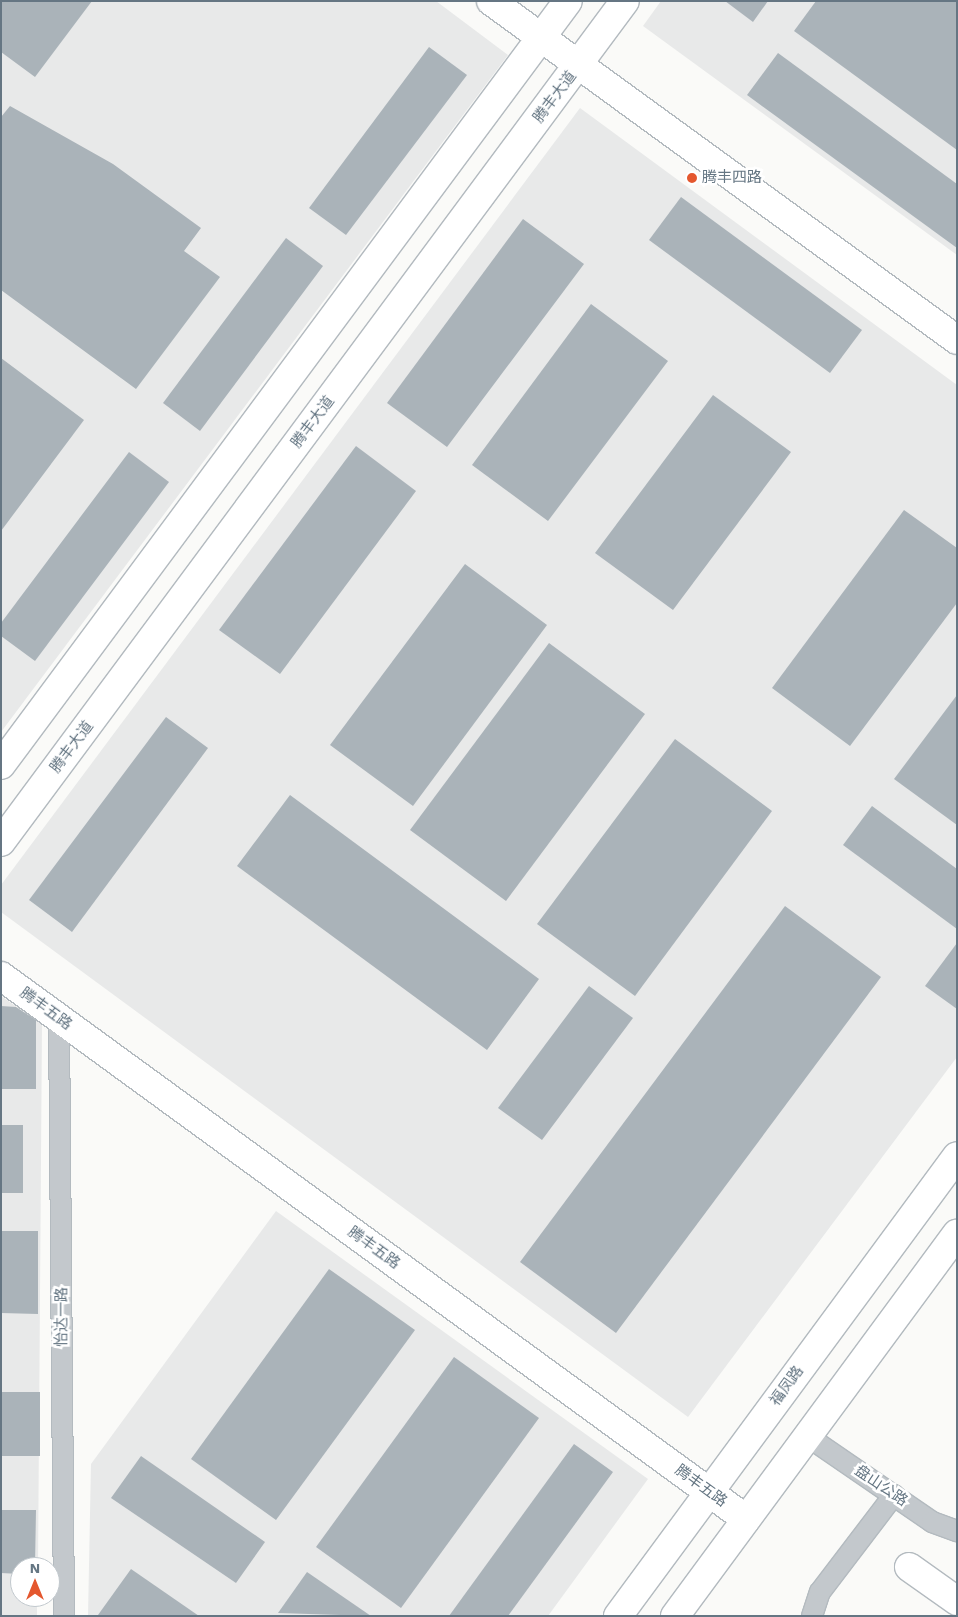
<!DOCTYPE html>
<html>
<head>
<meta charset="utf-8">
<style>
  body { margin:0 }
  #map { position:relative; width:958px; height:1617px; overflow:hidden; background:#fafaf8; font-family:"Work Sans","Noto Sans SC",sans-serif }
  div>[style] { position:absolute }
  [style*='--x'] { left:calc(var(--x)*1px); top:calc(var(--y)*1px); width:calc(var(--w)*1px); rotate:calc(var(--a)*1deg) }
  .built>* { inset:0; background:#e8e9e9 }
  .building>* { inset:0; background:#aab3b9 }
  .roads { filter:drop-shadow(1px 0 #b3babf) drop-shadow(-1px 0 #b3babf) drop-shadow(0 1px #b3babf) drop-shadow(0 -1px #b3babf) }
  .street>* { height:20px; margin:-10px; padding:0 10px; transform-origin:10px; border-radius:10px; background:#c3c8cc }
  .secondary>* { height:28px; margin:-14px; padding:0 14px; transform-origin:14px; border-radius:14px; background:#fff }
  .primary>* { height:28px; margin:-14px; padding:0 14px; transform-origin:14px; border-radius:14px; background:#fff }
  .dots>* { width:14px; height:14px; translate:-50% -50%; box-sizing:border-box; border:2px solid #fff; border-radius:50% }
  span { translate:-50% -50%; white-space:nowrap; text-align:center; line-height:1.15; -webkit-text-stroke:5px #fff; paint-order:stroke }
  .street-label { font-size:15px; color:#657683 }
  .poi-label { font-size:15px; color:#657683 }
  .left { translate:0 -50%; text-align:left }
  .frame { position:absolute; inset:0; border:2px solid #657683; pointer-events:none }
  .north { position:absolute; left:10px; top:1557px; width:50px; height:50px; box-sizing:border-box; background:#fff; border:1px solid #c1c8cd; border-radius:50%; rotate:0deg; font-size:14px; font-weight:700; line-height:20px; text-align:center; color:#657683 }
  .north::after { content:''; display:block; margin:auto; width:18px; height:22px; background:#e4572e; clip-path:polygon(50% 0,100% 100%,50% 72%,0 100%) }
</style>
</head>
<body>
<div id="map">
  <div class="built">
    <div style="clip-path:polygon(1px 1px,436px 1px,508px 55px,1px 732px)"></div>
    <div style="clip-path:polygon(661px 1px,957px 1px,957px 255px,643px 26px)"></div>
    <div style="clip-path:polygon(580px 108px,957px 385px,957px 1057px,688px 1417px,1px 912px,1px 885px)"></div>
    <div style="clip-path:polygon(1px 996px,42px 1024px,38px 1567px,20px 1567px,20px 1597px,37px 1597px,37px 1616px,1px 1616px)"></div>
    <div style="clip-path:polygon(276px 1211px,648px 1479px,548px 1616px,88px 1616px,91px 1464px)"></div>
  </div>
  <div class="building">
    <div style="clip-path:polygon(1px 1px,92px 1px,35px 77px,1px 52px)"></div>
    <div style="clip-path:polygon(725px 1px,768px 1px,753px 22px)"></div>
    <div style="clip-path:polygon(816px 1px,957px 1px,957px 150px,794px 31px)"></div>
    <div style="clip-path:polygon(429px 47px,467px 75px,346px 235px,309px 208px)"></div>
    <div style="clip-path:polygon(778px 53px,957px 184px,957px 248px,747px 95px)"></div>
    <div style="clip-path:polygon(10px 106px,113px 164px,201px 228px,184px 251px,220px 277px,136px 389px,1px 290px,1px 117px)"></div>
    <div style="clip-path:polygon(681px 197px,862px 330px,830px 373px,649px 240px)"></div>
    <div style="clip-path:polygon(523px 219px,584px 264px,447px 447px,387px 403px)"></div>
    <div style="clip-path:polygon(286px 238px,323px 266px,200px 431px,163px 403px)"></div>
    <div style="clip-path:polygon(591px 304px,668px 361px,548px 521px,472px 465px)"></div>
    <div style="clip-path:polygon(1px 358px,84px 420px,1px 531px)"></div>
    <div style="clip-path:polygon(713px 395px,791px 452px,673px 610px,595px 553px)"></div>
    <div style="clip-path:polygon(356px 446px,416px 491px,280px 674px,219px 630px)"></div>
    <div style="clip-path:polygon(129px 452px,169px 482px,35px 661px,1px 636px,1px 623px)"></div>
    <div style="clip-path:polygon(904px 510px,957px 548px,957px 603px,850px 746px,772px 688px)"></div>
    <div style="clip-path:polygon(465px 564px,547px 625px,413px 806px,330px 745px)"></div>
    <div style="clip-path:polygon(549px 643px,645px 714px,506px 901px,410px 830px)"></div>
    <div style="clip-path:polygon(957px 695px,957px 825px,894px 779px)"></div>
    <div style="clip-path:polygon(166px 717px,208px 748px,72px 932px,29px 900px)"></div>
    <div style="clip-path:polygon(675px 739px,772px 811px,635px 996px,537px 924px)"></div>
    <div style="clip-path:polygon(290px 795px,539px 979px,487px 1050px,237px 866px)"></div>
    <div style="clip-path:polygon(872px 806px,957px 869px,957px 929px,843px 845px)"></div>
    <div style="clip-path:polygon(785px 906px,881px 977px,616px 1333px,520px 1262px)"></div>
    <div style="clip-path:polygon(957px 943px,957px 1009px,925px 986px)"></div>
    <div style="clip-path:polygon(589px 986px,633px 1018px,542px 1140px,498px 1108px)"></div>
    <div style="clip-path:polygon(1px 1006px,16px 1007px,36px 1020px,36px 1089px,1px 1089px)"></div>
    <div style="clip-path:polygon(1px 1125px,23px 1125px,23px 1193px,1px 1193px)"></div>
    <div style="clip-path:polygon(1px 1231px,38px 1231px,38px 1314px,1px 1313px)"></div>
    <div style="clip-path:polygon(329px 1269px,415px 1330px,276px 1520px,191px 1459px)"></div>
    <div style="clip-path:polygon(454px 1357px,539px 1418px,401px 1608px,316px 1547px)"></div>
    <div style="clip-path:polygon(1px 1392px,40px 1392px,40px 1456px,1px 1456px)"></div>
    <div style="clip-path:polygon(574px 1444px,613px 1472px,508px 1616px,449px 1616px)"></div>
    <div style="clip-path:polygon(141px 1456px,265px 1542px,236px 1583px,111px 1498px)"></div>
    <div style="clip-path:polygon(1px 1510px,36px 1510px,35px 1567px,20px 1567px,20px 1574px,1px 1573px)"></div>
    <div style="clip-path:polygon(131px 1569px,199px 1616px,98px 1615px)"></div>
    <div style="clip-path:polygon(307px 1572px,371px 1616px,278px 1613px)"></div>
  </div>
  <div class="roads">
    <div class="street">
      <div style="--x:59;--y:1018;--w:598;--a:89.52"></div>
      <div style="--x:807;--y:1436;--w:152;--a:34.5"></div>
      <div style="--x:932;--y:1522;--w:27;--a:20"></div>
      <div style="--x:812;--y:1616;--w:25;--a:-72"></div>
      <div style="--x:820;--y:1592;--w:122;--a:-52.7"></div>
    </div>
    <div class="secondary">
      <div style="--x:491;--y:1;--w:576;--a:36.03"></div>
      <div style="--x:1;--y:765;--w:951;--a:-53.42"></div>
      <div style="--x:1;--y:842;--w:1047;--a:-53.43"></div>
      <div style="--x:1;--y:976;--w:922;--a:36.09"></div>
      <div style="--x:618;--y:1616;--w:571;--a:-53.61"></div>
      <div style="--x:675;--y:1616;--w:475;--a:-53.6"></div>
    </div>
    <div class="primary">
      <div style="--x:909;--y:1567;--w:59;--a:35.3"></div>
    </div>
  </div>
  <div class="dots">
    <div style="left:692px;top:178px;background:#e4572e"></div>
  </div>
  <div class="street-label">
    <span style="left:555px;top:97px;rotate:-53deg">腾丰大道</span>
    <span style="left:313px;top:422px;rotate:-53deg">腾丰大道</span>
    <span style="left:72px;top:747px;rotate:-53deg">腾丰大道</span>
    <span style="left:46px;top:1009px;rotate:36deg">腾丰五路</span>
    <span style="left:374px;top:1248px;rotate:36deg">腾丰五路</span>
    <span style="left:62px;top:1317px;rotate:-90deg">怡达一路</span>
    <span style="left:787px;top:1386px;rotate:-54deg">福凤路</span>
    <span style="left:701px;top:1486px;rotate:36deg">腾丰五路</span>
    <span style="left:881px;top:1486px;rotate:34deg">盘山公路</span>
  </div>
  <div class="poi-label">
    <span class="left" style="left:702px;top:178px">腾丰四路</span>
  </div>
  <div class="frame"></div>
  <div class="north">N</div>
</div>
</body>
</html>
